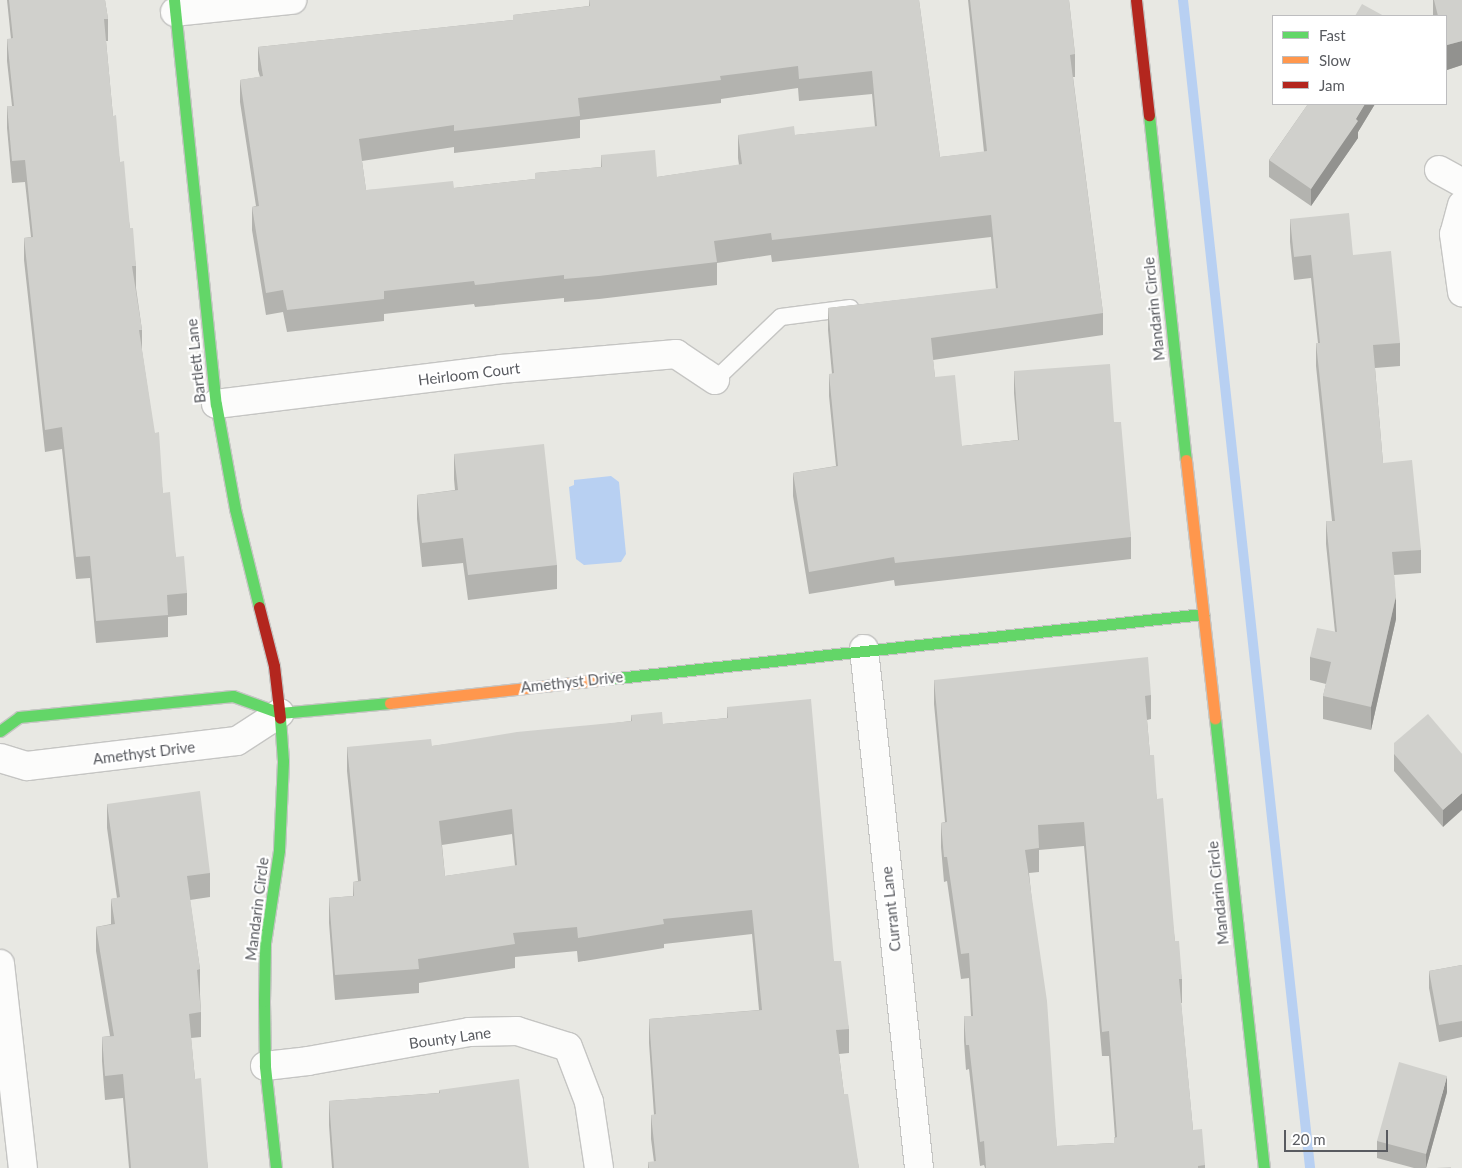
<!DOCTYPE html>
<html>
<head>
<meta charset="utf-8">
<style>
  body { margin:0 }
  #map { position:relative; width:1462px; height:1168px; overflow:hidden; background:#e8e8e3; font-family:Lato,sans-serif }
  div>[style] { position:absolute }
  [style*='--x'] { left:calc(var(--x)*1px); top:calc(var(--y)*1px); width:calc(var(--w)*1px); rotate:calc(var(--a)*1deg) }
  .water>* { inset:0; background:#b8d0f2 }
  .stream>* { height:10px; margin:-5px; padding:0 5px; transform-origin:5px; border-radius:5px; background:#b8d0f2 }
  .roads { filter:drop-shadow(1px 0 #c5c5c3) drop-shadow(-1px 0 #c5c5c3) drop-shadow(0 1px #c5c5c3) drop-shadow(0 -1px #c5c5c3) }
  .lane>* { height:16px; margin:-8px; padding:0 8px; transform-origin:8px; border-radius:8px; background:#fcfcfb }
  .street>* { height:28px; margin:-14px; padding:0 14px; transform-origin:14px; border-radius:14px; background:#fcfcfb }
  .fast>* { height:11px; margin:-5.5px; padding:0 5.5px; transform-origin:5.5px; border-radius:5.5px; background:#63d668 }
  .slow>* { height:11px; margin:-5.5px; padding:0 5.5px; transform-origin:5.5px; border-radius:5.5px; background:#ff974d }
  .jam>* { height:11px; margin:-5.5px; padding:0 5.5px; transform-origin:5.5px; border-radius:5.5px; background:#b3261e }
  .wall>* { inset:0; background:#b3b3af }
  .shaded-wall>* { inset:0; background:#92928f }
  .building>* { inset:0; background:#d0d0cc }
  span { translate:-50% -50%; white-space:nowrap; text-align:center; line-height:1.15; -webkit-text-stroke:4.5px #fff; paint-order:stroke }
  .street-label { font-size:15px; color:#595b60 }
  .legend { position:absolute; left:1272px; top:15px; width:175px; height:90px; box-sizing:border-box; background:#fff; border:1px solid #bdbdbf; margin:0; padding:6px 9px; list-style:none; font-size:15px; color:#595b60 }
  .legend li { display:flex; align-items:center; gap:10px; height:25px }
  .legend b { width:25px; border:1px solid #bdbdbf }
  .scale { position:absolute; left:1284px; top:1130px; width:104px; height:22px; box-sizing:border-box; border:2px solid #595b60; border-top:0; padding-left:6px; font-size:15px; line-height:18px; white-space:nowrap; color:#595b60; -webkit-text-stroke:4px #fff; paint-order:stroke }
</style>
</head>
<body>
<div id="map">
  <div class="water">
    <div style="clip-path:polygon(611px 476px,619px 482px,626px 554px,621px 562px,584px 565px,576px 559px,569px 487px,574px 485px,574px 480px)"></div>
  </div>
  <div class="stream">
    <div style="--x:1183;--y:0;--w:1175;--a:83.79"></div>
  </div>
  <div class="roads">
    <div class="lane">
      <div style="--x:715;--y:380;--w:91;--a:-43.7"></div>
      <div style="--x:781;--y:317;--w:70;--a:-7.4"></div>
    </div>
    <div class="street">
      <div style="--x:175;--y:12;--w:118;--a:-5.9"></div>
      <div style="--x:1439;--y:170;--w:26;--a:29"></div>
      <div style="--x:1462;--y:205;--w:30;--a:105"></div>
      <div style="--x:1454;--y:234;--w:59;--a:82.1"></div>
      <div style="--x:216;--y:404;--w:287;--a:-7"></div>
      <div style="--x:501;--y:369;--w:176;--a:-4.9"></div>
      <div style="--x:676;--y:354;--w:47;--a:33.7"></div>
      <div style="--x:864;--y:649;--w:522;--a:83.95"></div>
      <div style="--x:0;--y:758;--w:28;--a:17"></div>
      <div style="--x:27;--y:766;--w:211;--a:-6.8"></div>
      <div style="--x:237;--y:741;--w:51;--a:-33.1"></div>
      <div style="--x:0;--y:964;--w:205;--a:83.6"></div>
      <div style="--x:265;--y:1066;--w:43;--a:-6.6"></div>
      <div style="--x:308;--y:1061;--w:164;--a:-10.2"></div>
      <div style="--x:469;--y:1032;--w:48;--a:-1.2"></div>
      <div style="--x:517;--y:1031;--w:53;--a:17.4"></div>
      <div style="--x:568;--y:1047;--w:59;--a:69.1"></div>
      <div style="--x:589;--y:1102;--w:67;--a:81.4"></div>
    </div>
    <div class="fast">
      <div style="--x:174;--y:0;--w:406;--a:84.1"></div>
      <div style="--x:216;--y:404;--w:107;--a:79.7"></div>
      <div style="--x:235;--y:509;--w:101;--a:76.2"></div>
      <div style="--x:1149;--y:115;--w:347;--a:83.9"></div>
      <div style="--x:599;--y:680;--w:608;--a:-6.24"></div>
      <div style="--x:1215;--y:718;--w:453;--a:83.8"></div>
      <div style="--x:0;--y:731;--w:24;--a:-36"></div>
      <div style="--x:19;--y:717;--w:215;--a:-5.6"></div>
      <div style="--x:233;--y:696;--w:50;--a:19.9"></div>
      <div style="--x:280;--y:713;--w:110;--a:-5.2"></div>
      <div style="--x:276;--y:1168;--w:103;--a:-96.2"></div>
      <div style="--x:265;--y:1066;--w:65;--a:-90.9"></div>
      <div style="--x:264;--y:1001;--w:58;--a:-89"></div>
      <div style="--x:265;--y:943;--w:94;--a:-81.4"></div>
      <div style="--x:279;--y:850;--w:89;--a:-87.4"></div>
      <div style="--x:283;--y:761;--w:43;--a:-94"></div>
    </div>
    <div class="slow">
      <div style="--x:1186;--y:460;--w:260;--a:83.6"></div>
      <div style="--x:390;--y:703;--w:210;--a:-6.3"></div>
    </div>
    <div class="jam">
      <div style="--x:1136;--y:0;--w:116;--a:83.6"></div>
      <div style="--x:259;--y:607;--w:61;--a:75.7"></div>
      <div style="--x:274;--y:666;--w:52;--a:83.4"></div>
    </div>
  </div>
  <div class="wall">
    <div style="clip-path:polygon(7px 0,105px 0,108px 19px,108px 41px,106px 41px,113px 116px,130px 228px,136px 266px,136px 288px,142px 330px,142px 351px,163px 493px,176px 557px,187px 593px,187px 615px,168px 617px,168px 637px,96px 643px,90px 578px,76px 579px,62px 449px,45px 452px,24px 260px,24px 238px,31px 237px,25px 182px,12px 183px,7px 128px,7px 106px,12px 106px,7px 61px,7px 39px,11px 39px)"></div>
    <div style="clip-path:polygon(evenodd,589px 0,919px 0,940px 157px,984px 152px,968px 0,1069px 0,1075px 54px,1075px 77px,1073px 77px,1103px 313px,1103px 335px,933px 360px,935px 377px,962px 446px,1018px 440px,1014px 393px,1014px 371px,1114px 422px,1131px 537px,1131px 559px,895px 586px,894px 580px,809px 594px,793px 496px,793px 473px,836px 466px,829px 396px,829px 374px,832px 374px,828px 330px,828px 308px,996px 289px,991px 237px,772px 262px,771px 255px,717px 263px,717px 285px,599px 299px,564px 302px,564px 298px,475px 307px,474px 304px,384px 314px,384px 321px,287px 332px,283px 312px,266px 315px,252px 230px,252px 207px,256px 206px,240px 102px,240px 80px,260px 77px,258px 70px,258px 47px,513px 20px,513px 15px,589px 6px,589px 0,798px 88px,799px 101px,872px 94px,875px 127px,795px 135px,738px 135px,738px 158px,739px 165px,657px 177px,601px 155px,601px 167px,535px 173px,535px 179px,454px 188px,366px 190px,362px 161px,454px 147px,454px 153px,580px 138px,580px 120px,721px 103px,721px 99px,798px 88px)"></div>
    <div style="clip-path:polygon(1433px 0,1462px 0,1462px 65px,1447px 70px,1446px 66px,1446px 16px,1433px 16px)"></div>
    <div style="clip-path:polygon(1308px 104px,1375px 104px,1358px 132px,1358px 138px,1311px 206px,1269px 177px,1269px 160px)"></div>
    <div style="clip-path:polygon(1290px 219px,1353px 255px,1400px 343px,1400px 366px,1375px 368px,1383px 463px,1421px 550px,1421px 573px,1394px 575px,1396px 619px,1371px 730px,1323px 719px,1323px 696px,1326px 684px,1310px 680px,1310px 657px,1335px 632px,1326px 544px,1326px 521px,1332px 521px,1316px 366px,1316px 343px,1318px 343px,1311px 278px,1294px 280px,1290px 242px)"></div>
    <div style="clip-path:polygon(454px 454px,557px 565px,557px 589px,468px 600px,463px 563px,422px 567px,417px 519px,417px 495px,455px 490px,454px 479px)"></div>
    <div style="clip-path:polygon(evenodd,934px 680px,1151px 695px,1151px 719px,1147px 720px,1150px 755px,1157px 799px,1175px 941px,1182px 979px,1182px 1003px,1181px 1003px,1193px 1130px,1205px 1165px,1205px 1168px,985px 1168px,984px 1165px,980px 1166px,969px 1069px,966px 1070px,964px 1041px,964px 1016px,971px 1016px,969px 978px,961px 979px,947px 881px,944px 882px,941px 847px,941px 823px,945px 822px,934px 704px,934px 680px,1084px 846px,1102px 1056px,1109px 1056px,1115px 1137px,1114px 1138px,1114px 1143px,1057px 1146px,1029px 873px,1039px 872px,1039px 850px,1084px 846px)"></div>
    <div style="clip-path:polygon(evenodd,727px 707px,834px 961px,849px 1029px,849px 1053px,839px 1054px,844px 1094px,859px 1168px,648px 1168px,648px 1162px,654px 1162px,651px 1139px,651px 1115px,654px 1115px,649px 1043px,649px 1019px,759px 1010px,752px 934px,664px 944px,664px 948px,578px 962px,577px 951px,515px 957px,515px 968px,419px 983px,419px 993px,335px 1000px,329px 923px,329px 898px,353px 896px,353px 882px,358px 881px,347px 771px,347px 747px,432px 746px,631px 721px,631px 715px,663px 724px,727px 718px,727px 707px,512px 834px,515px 866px,445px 876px,442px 845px,512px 834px)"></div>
    <div style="clip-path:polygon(1394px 743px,1462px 754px,1443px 827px,1394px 771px)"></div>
    <div style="clip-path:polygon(107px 804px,210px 873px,210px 897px,190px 900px,200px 969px,200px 994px,201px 1012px,201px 1037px,191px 1038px,195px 1079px,208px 1168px,129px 1168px,123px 1098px,105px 1100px,102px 1061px,102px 1037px,110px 1036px,96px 951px,96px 927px,111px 924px,111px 899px,117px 898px,107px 828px)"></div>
    <div style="clip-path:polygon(1462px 965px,1462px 1037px,1439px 1042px,1429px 988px,1429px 971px)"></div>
    <div style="clip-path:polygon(439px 1090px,529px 1168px,332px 1168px,329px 1125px,329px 1101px,439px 1093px)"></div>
    <div style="clip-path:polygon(1447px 1092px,1426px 1168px,1414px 1168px,1377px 1158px,1377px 1141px)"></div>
  </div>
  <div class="shaded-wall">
    <div style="clip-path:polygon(1462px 41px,1462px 65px,1447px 70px,1447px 45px)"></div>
    <div style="clip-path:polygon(1365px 104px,1375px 104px,1358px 132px,1358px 138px,1311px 206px,1311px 189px)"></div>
    <div style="clip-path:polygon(1396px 596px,1396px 619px,1371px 730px,1371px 707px)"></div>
    <div style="clip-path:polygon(1462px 793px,1462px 810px,1443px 827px,1443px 810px)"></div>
    <div style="clip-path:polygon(1447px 1076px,1447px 1092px,1426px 1168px,1426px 1154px)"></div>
  </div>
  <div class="building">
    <div style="clip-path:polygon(9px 0,105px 0,108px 19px,104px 19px,113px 116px,116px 115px,120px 162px,124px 161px,130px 228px,133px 228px,136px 266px,132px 266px,142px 330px,139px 330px,155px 433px,159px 432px,163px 493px,170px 492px,176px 557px,184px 556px,187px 593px,167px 595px,168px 615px,96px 621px,90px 556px,76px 557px,62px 427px,45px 430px,24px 238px,33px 237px,25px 160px,12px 161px,7px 106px,14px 106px,7px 39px,13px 38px)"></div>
    <div style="clip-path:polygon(evenodd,589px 0,919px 0,940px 157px,987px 151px,970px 0,1069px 0,1075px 54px,1070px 55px,1103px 313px,931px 338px,935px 377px,955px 375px,962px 446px,1019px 440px,1014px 371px,1110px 364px,1114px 422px,1121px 422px,1131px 537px,895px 563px,894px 557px,809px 572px,793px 473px,838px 466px,829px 374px,834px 373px,828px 308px,998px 288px,991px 215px,772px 240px,771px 233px,714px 241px,717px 262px,599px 276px,564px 279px,564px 275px,475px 285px,474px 281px,384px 291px,384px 299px,287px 310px,283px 290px,266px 293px,252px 207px,259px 206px,240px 80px,263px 76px,258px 47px,513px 20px,513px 15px,590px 6px,589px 0,798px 66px,799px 79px,872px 71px,877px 126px,795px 135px,794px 126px,738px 135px,742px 164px,657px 177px,655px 150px,601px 155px,602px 167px,535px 173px,535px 179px,454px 188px,453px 181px,366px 190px,359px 139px,454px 125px,454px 131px,580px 116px,578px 98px,721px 80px,720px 76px,798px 66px)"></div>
    <div style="clip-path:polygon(1434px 0,1462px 0,1462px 41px,1447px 45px,1446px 42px,1446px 16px,1438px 16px)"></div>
    <div style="clip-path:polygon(1362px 4px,1384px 16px,1355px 16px)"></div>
    <div style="clip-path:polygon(1308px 104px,1365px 104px,1356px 119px,1358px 121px,1311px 189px,1269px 160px)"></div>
    <div style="clip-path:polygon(1349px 213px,1353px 255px,1391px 251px,1400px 343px,1373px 345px,1383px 463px,1412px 460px,1421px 550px,1392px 552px,1396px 596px,1371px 707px,1323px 696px,1331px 662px,1310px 657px,1317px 628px,1337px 632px,1326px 521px,1335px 521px,1316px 343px,1320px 343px,1311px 255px,1294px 257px,1290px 219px)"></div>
    <div style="clip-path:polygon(544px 444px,557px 565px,468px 575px,463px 538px,422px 543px,417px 495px,458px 490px,454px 454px)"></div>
    <div style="clip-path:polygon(evenodd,1148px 657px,1151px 695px,1145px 696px,1150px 755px,1154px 755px,1157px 799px,1163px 798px,1175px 941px,1179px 941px,1182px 979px,1179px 979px,1193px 1130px,1202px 1129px,1205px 1165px,1198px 1166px,1198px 1168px,986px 1168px,984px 1141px,980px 1142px,969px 1045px,966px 1045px,964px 1016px,973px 1016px,969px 953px,961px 954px,947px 857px,944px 857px,941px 823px,947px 822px,934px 680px,1148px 657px,1084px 822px,1102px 1032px,1109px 1031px,1117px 1137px,1114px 1138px,1114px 1143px,1057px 1146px,1047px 1001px,1025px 850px,1039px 848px,1038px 825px,1084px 822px)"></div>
    <div style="clip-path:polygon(evenodd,811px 699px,834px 961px,841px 961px,849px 1029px,836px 1030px,844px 1094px,848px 1094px,859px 1168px,649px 1168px,648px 1162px,656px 1161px,651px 1115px,656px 1114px,649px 1019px,762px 1010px,752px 910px,663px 919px,664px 924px,578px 938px,577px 927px,513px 933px,515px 944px,418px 959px,419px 969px,335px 975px,329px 898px,354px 896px,353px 882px,361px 881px,347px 747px,431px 739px,432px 746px,517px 732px,632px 721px,631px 715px,662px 712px,663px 724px,728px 718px,727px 707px,811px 699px,512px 809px,517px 865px,445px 876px,439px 821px,512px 809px)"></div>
    <div style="clip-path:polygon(1428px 714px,1462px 754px,1462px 793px,1443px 810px,1394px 754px,1394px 743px)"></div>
    <div style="clip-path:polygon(200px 791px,210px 873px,187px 876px,200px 969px,197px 970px,201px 1012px,189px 1014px,195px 1079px,201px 1078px,208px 1168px,131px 1168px,123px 1074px,105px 1076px,102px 1037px,114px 1036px,96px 927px,115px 924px,111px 899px,120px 897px,107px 804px)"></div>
    <div style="clip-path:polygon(1462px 965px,1462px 1021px,1439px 1025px,1429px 971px)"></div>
    <div style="clip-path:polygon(1399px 1062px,1447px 1076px,1426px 1154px,1377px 1141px)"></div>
    <div style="clip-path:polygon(519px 1079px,529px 1168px,334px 1168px,329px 1101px,440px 1093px,439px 1090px)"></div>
    <div style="clip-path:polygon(1451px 1167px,1451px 1168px,1436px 1168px)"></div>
  </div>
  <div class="street-label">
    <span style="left:1154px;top:309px;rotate:-96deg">Mandarin Circle</span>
    <span style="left:196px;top:361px;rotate:-96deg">Bartlett Lane</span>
    <span style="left:469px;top:374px;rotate:-7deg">Heirloom Court</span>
    <span style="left:572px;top:682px;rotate:-6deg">Amethyst Drive</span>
    <span style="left:144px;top:753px;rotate:-7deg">Amethyst Drive</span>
    <span style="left:1218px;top:893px;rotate:-96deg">Mandarin Circle</span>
    <span style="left:257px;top:909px;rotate:-83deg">Mandarin Circle</span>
    <span style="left:891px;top:909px;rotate:-96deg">Currant Lane</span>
    <span style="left:450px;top:1038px;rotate:-8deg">Bounty Lane</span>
  </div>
  <ul class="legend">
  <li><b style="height:6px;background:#63d668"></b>Fast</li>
  <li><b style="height:6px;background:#ff974d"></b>Slow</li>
  <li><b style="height:6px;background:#b3261e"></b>Jam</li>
  </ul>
  <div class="scale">20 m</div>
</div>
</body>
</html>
